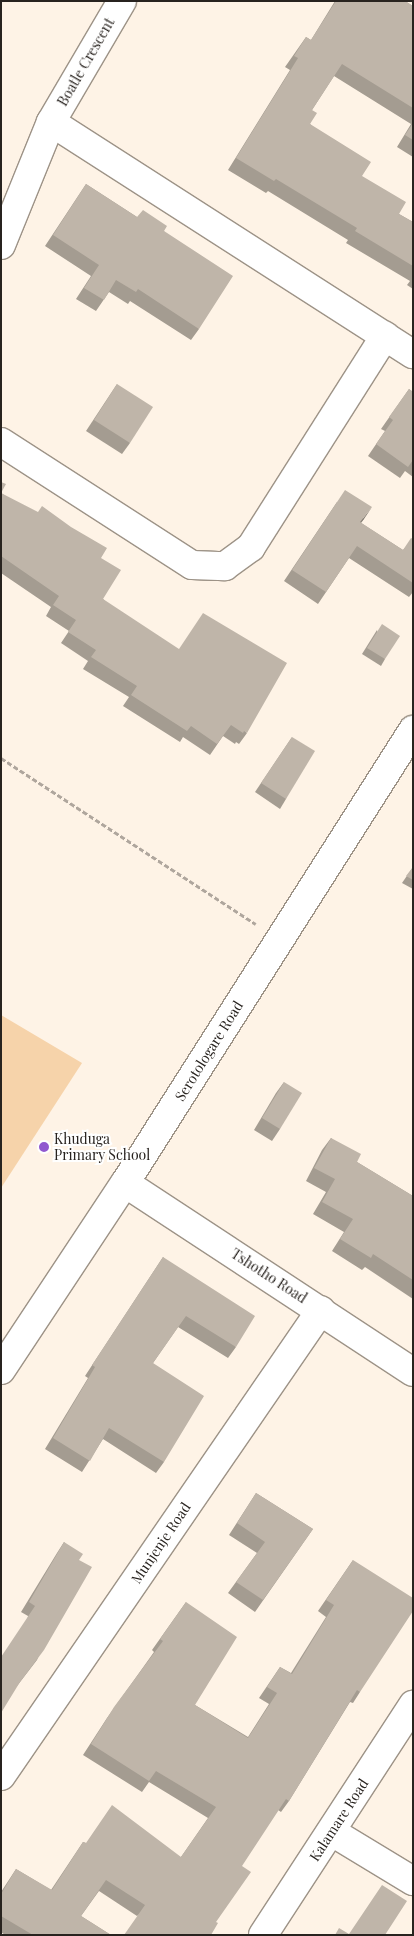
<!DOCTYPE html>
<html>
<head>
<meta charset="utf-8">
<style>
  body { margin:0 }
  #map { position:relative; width:414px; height:1936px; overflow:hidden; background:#fef3e6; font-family:"Playfair Display",serif }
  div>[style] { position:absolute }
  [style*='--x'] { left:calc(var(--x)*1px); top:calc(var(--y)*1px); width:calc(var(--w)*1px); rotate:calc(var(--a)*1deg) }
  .green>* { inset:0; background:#f6d3aa }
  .path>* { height:3px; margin-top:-1.5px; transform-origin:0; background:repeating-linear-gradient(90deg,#afa69d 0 5px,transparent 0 7.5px) }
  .roads { filter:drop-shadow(1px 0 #9d9387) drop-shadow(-1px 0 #9d9387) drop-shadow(0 1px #9d9387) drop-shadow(0 -1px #9d9387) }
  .minor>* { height:28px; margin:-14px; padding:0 14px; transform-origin:14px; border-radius:14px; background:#fff }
  .wall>* { inset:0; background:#a49c91 }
  .shaded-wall>* { inset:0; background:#867f76 }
  .building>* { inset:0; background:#bfb5a9 }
  .dots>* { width:14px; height:14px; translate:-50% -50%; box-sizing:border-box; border:2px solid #fff; border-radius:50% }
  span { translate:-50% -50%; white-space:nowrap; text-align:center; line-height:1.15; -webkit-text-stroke:4px #fff; paint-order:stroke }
  .street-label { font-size:14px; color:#28231f }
  .poi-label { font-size:14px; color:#28231f }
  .left { translate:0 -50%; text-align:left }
  .frame { position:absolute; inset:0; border:2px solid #28231f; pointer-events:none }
</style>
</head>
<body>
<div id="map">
  <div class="green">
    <div style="clip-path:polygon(1px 1015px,82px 1063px,1px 1188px)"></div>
  </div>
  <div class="path">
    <div style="--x:1;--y:758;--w:304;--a:33.1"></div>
  </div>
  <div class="roads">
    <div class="minor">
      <div style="--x:51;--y:122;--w:430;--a:32.7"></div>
      <div style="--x:1;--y:245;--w:133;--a:-67.9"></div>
      <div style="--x:51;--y:122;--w:140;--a:-59.6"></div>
      <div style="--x:1;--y:442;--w:227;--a:32.8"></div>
      <div style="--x:192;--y:565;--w:33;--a:2"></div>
      <div style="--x:225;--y:566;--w:32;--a:-36"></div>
      <div style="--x:251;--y:547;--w:250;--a:-57.6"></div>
      <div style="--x:125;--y:1183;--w:344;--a:33.3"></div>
      <div style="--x:1;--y:1370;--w:224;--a:-56.5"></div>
      <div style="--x:125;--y:1183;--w:537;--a:-57.55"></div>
      <div style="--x:1;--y:1776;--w:565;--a:-55.52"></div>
      <div style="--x:332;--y:1832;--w:95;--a:31.2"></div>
      <div style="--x:263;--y:1935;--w:275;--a:-56.9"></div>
    </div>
  </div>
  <div class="wall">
    <div style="clip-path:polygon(335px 1px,405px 1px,413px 6px,413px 157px,397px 147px,411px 124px,334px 76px,312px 110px,310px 124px,399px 214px,413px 222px,413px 289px,407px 285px,410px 281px,346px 243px,348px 240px,268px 191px,266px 193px,228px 170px,290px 70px,285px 67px,306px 37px,311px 40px)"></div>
    <div style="clip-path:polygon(86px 184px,137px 217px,164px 231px,199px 329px,191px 340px,130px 301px,128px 304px,109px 292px,96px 311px,76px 299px,91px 276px,45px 246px)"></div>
    <div style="clip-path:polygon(117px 384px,130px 443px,122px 454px,86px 431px)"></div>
    <div style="clip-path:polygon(409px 389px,413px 392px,413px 477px,405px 471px,400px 478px,368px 456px,385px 431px,381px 429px)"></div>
    <div style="clip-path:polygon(1px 493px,101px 558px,103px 599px,247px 733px,239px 744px,236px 742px,235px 744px,223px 736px,210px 755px,183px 737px,180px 742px,123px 706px,129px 697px,83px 669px,88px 661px,61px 643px,69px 631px,46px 616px,51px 607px,1px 573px)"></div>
    <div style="clip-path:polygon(337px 502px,364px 519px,361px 523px,403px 550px,413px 539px,413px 592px,409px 597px,349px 558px,318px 604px,284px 581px)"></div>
    <div style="clip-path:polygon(377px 630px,385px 659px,381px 666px,362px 654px)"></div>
    <div style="clip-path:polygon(292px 737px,286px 799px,280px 809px,255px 792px)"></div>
    <div style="clip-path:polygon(413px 867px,413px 889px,402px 883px)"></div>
    <div style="clip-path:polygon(284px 1082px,280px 1129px,272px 1141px,254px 1130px,276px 1093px)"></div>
    <div style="clip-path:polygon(331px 1138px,357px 1162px,413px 1196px,413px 1299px,365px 1267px,362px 1270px,332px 1251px,344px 1232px,313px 1214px,326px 1192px,306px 1181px,322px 1150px)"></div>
    <div style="clip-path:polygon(163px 1257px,236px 1347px,228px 1358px,178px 1327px,153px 1363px,164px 1462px,156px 1473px,103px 1439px,82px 1472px,45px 1449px,88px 1378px,85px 1376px)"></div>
    <div style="clip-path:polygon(256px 1493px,313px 1529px,255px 1612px,228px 1593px,257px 1553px,229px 1535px)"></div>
    <div style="clip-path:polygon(64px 1542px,79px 1560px,37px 1660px,17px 1686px,28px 1616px,21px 1612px,57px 1553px)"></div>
    <div style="clip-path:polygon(353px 1560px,360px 1692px,353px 1703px,350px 1702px,289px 1801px,281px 1812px,278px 1810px,137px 1916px,99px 1891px,81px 1916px,111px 1935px,5px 1935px,1px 1932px,1px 1892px,16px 1869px,51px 1890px,83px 1842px,86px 1843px,181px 1857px,208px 1818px,149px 1782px,142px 1792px,83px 1755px,107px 1718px,154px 1652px,152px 1650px,186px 1602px,195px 1705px,248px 1737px,269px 1704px,259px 1698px,280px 1667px,291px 1673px,326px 1617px,318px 1611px)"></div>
  </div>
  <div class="shaded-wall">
    <div style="clip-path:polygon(372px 507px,364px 519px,352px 533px,360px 522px)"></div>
  </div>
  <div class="building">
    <div style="clip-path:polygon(336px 1px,405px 1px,413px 6px,413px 108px,342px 64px,312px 110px,317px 113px,310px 124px,371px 162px,362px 176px,406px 202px,399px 214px,413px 222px,413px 266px,355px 231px,357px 228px,276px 179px,274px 181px,236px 158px,298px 58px,294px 56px,306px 37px,311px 40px)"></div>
    <div style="clip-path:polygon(413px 123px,413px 140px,405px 135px)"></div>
    <div style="clip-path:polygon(86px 184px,137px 217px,143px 210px,167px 226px,164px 231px,233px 276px,199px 329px,138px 289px,136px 292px,116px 280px,104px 300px,84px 288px,99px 265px,53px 235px)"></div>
    <div style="clip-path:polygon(117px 384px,153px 407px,130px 443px,94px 420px)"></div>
    <div style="clip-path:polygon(409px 389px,413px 392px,413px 460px,408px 467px,376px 444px,393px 420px,389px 417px)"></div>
    <div style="clip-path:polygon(1px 482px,6px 484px,1px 493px)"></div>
    <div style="clip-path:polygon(345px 490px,372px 507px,360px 522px,403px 550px,411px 538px,413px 539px,413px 583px,357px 546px,326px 592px,292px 570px)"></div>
    <div style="clip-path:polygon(1px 493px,38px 512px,42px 506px,71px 527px,107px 548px,101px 558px,121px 570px,103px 599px,179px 649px,203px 613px,287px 663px,247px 733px,244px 731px,243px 733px,231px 725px,217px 744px,191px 726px,187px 731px,131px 695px,137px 686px,91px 657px,96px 650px,68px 632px,76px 620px,53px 605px,59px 596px,1px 556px)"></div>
    <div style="clip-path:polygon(382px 624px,400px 636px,385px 659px,367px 648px)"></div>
    <div style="clip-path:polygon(292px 737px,315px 751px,286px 799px,261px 783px)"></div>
    <div style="clip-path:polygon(413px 867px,413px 880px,406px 876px)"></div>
    <div style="clip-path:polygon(284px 1082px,302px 1093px,280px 1129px,262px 1118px)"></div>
    <div style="clip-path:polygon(331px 1138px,361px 1154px,357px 1162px,413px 1196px,413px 1280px,373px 1254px,371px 1258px,340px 1239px,353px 1219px,322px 1202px,335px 1179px,314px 1168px)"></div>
    <div style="clip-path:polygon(163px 1257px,255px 1316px,236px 1347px,186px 1316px,153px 1363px,204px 1396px,164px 1462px,109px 1428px,90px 1461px,53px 1438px,95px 1367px,92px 1365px)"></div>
    <div style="clip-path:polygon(256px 1493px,313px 1529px,263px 1600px,236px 1582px,265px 1542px,237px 1523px)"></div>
    <div style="clip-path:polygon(64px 1542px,83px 1554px,79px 1560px,92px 1567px,44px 1650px,20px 1682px,1px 1713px,1px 1657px,35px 1606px,29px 1602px)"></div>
    <div style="clip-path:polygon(353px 1560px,413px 1598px,413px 1611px,360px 1692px,357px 1690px,289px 1801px,286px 1799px,242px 1866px,251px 1872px,216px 1922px,218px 1923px,211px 1935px,124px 1935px,145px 1905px,106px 1880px,81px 1916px,111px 1935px,33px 1935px,1px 1916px,1px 1894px,16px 1869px,52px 1890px,83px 1842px,86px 1843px,112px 1805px,181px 1857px,216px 1807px,156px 1771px,149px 1781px,91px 1744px,114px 1707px,163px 1641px,160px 1639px,186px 1602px,237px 1637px,195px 1705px,248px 1738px,277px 1693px,267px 1687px,280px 1667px,292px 1674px,334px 1605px,326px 1600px)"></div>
    <div style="clip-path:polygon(382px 1885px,407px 1901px,385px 1935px,335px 1935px,339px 1928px,349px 1934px)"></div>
  </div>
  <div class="dots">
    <div style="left:44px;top:1147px;background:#9058cf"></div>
  </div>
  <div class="street-label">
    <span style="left:86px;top:62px;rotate:-60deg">Boatle Crescent</span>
    <span style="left:209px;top:1051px;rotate:-58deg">Serotologare Road</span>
    <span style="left:269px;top:1276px;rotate:33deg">Tshotho Road</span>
    <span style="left:161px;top:1543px;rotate:-56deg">Munjenje Road</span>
    <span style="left:339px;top:1820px;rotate:-57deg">Kalamare Road</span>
  </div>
  <div class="poi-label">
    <span class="left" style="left:54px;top:1147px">Khuduga<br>Primary School</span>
  </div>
  <div class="frame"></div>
</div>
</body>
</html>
